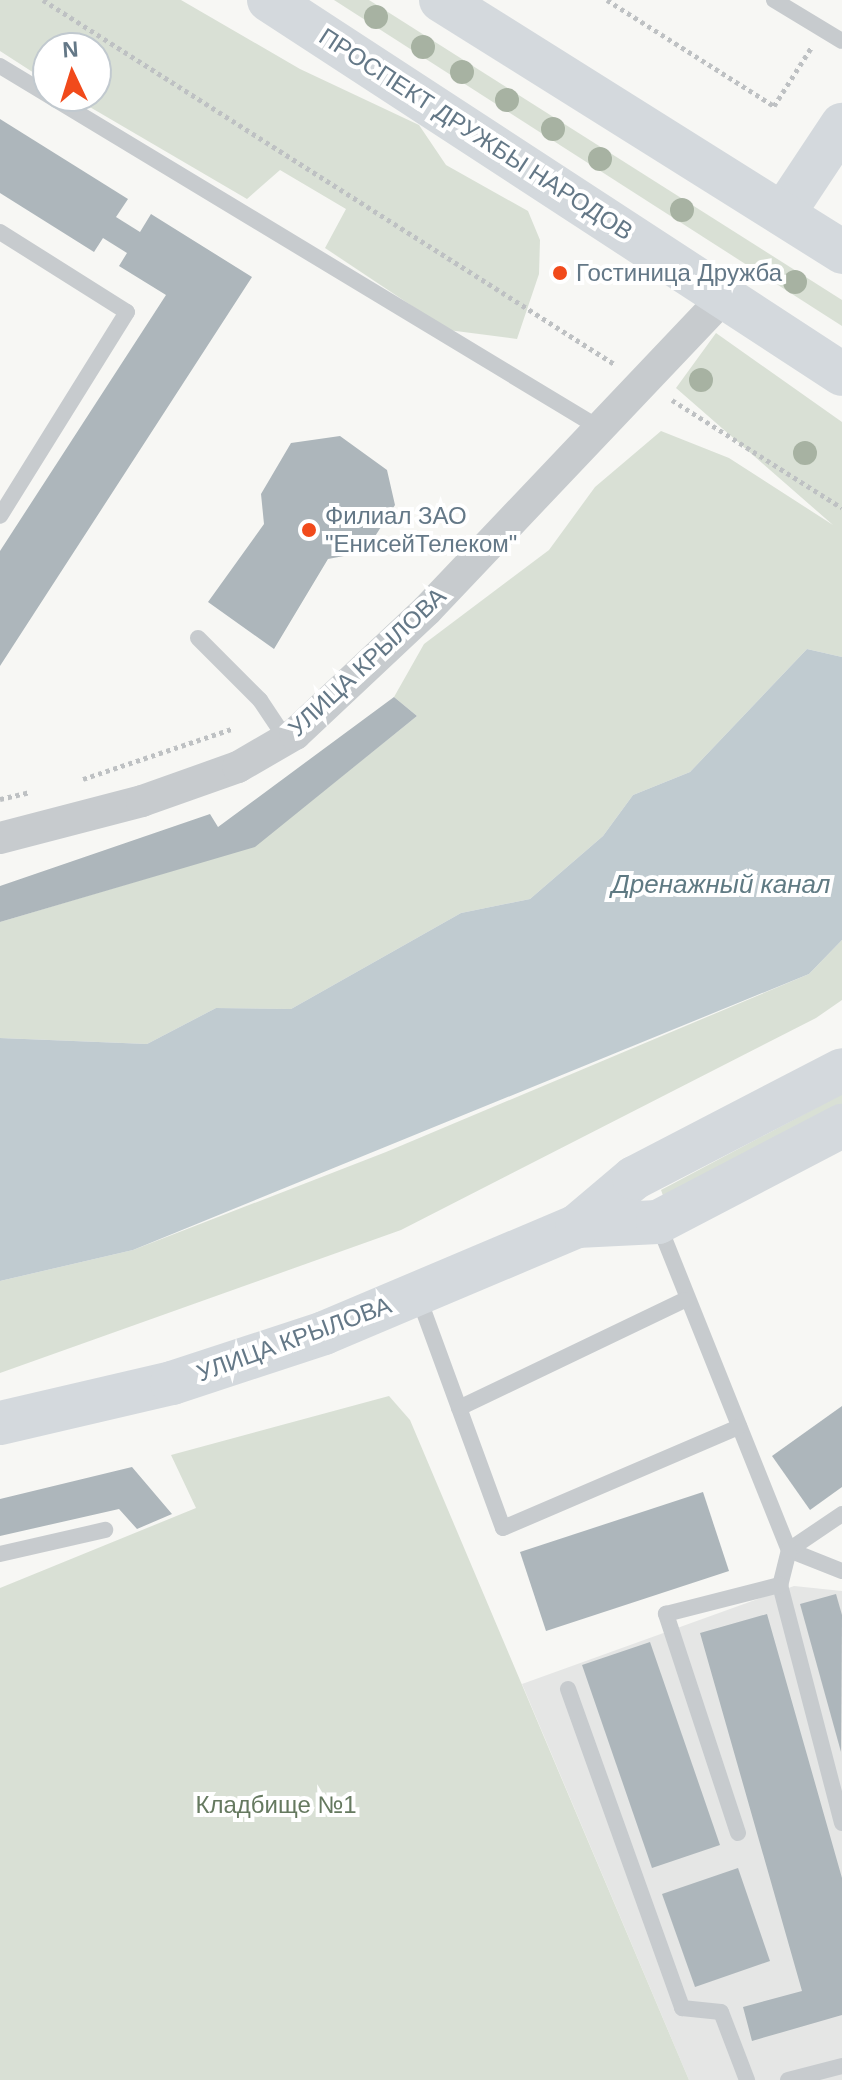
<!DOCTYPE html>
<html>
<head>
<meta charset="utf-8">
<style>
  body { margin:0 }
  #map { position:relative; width:842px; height:2080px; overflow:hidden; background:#f7f7f4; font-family:Arial,sans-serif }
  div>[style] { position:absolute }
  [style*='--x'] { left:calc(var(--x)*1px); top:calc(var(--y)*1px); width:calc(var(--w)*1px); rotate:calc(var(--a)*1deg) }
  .built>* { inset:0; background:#e5e6e5 }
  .green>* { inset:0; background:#d9e0d5 }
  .water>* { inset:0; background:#c0cbd0 }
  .building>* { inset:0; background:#adb6bb }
  .path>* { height:5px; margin-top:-2.5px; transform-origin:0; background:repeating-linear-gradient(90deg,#bec1c3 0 4px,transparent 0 8px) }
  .lane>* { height:16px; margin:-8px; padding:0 8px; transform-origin:8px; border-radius:8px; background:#c7cbce }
  .street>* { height:32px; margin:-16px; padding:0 16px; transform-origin:16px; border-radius:16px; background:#c7cbce }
  .secondary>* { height:44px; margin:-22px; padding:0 22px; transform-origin:22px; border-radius:22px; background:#d4d9dd }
  .primary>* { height:44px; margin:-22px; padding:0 22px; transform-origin:22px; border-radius:22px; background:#d4d9dd }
  .trees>* { width:24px; height:24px; margin:-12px; border-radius:50%; background:#a7b2a2 }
  .dots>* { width:22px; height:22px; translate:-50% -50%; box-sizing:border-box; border:4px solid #fff; border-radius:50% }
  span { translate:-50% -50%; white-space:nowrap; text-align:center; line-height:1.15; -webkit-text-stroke:8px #fff; paint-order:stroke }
  .street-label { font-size:24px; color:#647887 }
  .poi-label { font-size:24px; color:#647887 }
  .left { translate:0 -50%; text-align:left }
  .park-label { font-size:24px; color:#65795f }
  .water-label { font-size:26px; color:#5f7a83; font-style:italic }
  .north { position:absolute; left:32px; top:32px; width:80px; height:80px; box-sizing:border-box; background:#fff; border:2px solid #c1c9cf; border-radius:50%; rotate:356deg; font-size:22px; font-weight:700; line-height:32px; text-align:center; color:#647887 }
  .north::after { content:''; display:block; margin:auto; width:28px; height:36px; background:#f14a1b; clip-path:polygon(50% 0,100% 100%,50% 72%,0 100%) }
</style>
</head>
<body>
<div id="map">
  <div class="built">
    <div style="clip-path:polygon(794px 1586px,842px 1591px,842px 2080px,689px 2080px,522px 1684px)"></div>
  </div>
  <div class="green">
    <div style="clip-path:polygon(0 0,181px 0,300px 69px,419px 125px,446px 165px,528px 211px,540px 240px,539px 274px,517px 339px,448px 330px,325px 248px,346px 209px,280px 170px,247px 199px,71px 96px,96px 96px,96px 48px,48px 48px,48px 82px,0 51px)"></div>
    <div style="clip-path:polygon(334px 0,369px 0,842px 300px,842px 326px)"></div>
    <div style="clip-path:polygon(716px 333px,842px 422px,842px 657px,807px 649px,690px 772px,633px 795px,603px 836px,530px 899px,461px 913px,291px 1009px,216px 1008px,147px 1044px,0 1038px,0 922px,255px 846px,417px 716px,394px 697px,424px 644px,549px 550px,595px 487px,661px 431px,729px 458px,833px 525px,676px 388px)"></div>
    <div style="clip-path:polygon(842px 940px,842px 1000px,816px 1018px,401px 1230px,0 1373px,0 1281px,133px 1250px,386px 1152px,809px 974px)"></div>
    <div style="clip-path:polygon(842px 1094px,842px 1108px,665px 1201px,661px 1190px)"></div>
    <div style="clip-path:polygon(389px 1396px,410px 1420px,689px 2080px,0 2080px,0 1588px,196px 1508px,171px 1455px)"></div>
  </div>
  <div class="water">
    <div style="clip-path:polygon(807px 649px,842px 657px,842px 940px,809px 974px,133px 1250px,0 1281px,0 1038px,147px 1044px,216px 1008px,291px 1009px,461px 913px,530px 899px,603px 836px,633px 795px,690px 772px)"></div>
  </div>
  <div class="building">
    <div style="clip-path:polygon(0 119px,128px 199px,116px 217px,140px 232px,151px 214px,252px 277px,0 666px,0 551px,166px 295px,119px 266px,127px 253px,103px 238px,94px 252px,0 193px)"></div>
    <div style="clip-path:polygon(340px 436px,387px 470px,395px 505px,365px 552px,328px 559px,274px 649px,208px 602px,264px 524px,261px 494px,291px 443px)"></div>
    <div style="clip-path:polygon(394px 697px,417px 716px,255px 847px,0 922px,0 886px,210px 814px,218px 827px)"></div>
    <div style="clip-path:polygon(842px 1406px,842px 1487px,810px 1510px,772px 1456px)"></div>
    <div style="clip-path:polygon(132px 1467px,172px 1514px,137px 1529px,119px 1509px,0 1536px,0 1499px)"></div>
    <div style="clip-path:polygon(703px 1492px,729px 1571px,546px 1631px,520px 1552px)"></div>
    <div style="clip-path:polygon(836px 1594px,842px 1615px,841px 1752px,800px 1604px)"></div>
    <div style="clip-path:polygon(767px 1614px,842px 1878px,842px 2015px,752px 2041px,743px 2007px,802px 1991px,700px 1633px)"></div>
    <div style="clip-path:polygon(650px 1642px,720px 1845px,652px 1868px,582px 1665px)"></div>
    <div style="clip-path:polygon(738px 1868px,770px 1961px,695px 1987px,662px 1894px)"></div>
  </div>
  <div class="path">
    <div style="--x:43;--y:0;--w:679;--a:32.5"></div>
    <div style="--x:607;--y:0;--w:198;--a:32.4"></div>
    <div style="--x:774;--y:106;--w:69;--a:-57.5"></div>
    <div style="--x:672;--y:400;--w:201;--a:32.4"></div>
    <div style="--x:83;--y:779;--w:157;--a:-18.6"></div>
    <div style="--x:0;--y:799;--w:31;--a:-13"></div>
  </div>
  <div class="lane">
    <div style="--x:774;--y:0;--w:79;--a:31.1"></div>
    <div style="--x:0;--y:66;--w:702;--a:31.13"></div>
    <div style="--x:0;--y:232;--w:150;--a:32.2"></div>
    <div style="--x:127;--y:312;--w:240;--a:121.9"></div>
    <div style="--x:198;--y:638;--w:88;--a:45"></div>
    <div style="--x:260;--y:700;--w:47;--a:56.3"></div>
    <div style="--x:658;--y:1223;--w:352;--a:68.2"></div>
    <div style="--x:789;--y:1550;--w:57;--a:21.6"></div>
    <div style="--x:417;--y:1293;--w:250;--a:69.9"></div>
    <div style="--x:503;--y:1528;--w:257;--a:-23.2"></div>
    <div style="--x:459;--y:1408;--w:250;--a:-25.6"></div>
    <div style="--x:842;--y:1514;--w:64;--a:145.8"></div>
    <div style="--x:789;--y:1550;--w:36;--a:104"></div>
    <div style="--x:780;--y:1585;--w:246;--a:75.4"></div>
    <div style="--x:0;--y:1554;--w:108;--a:-12.9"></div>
    <div style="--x:568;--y:1689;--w:339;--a:70.3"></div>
    <div style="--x:682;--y:2008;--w:39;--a:6"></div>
    <div style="--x:721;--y:2012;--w:73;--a:69.1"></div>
    <div style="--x:738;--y:1833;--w:231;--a:-108.2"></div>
    <div style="--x:666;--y:1614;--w:118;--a:-14.3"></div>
    <div style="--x:788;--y:2080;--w:56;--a:-14.5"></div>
  </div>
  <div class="street">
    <div style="--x:0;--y:838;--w:147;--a:-14.6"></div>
    <div style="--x:142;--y:801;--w:102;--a:-19.5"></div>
    <div style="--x:238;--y:767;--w:66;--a:-30.1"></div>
    <div style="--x:295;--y:734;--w:181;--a:-43.2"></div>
    <div style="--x:427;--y:610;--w:433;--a:-46.5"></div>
  </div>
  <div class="secondary">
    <div style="--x:783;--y:214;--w:107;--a:-56.5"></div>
  </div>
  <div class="primary">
    <div style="--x:269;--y:0;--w:684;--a:33.13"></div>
    <div style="--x:441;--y:0;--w:474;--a:32.1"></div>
    <div style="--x:577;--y:1226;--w:81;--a:-2.8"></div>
    <div style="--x:658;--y:1222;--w:208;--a:-27.6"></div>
    <div style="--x:0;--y:1423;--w:177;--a:-13.1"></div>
    <div style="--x:172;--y:1383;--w:160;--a:-18.2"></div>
    <div style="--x:324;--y:1333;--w:275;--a:-22.9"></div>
    <div style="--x:577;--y:1226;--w:75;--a:-40.1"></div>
    <div style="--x:634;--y:1178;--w:234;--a:-27.4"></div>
  </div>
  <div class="trees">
    <div style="left:376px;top:17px"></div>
    <div style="left:423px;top:47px"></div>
    <div style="left:462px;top:72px"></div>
    <div style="left:507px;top:100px"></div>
    <div style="left:553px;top:129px"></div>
    <div style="left:600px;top:159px"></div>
    <div style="left:682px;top:210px"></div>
    <div style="left:795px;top:282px"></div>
    <div style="left:701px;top:380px"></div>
    <div style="left:805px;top:453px"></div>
  </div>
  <div class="dots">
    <div style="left:560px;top:273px;background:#f14a1b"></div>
    <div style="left:309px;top:530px;background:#f14a1b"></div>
  </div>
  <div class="street-label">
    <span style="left:476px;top:134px;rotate:33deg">ПРОСПЕКТ ДРУЖБЫ НАРОДОВ</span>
    <span style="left:367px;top:662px;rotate:-43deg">УЛИЦА КРЫЛОВА</span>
    <span style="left:294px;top:1339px;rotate:-20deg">УЛИЦА КРЫЛОВА</span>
  </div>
  <div class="poi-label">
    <span class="left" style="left:576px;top:273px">Гостиница Дружба</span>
    <span class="left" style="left:325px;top:530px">Филиал ЗАО<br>"ЕнисейТелеком"</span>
  </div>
  <div class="park-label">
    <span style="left:276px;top:1805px">Кладбище №1</span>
  </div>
  <div class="water-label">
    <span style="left:721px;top:885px">Дренажный канал</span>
  </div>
  <div class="north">N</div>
</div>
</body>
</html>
